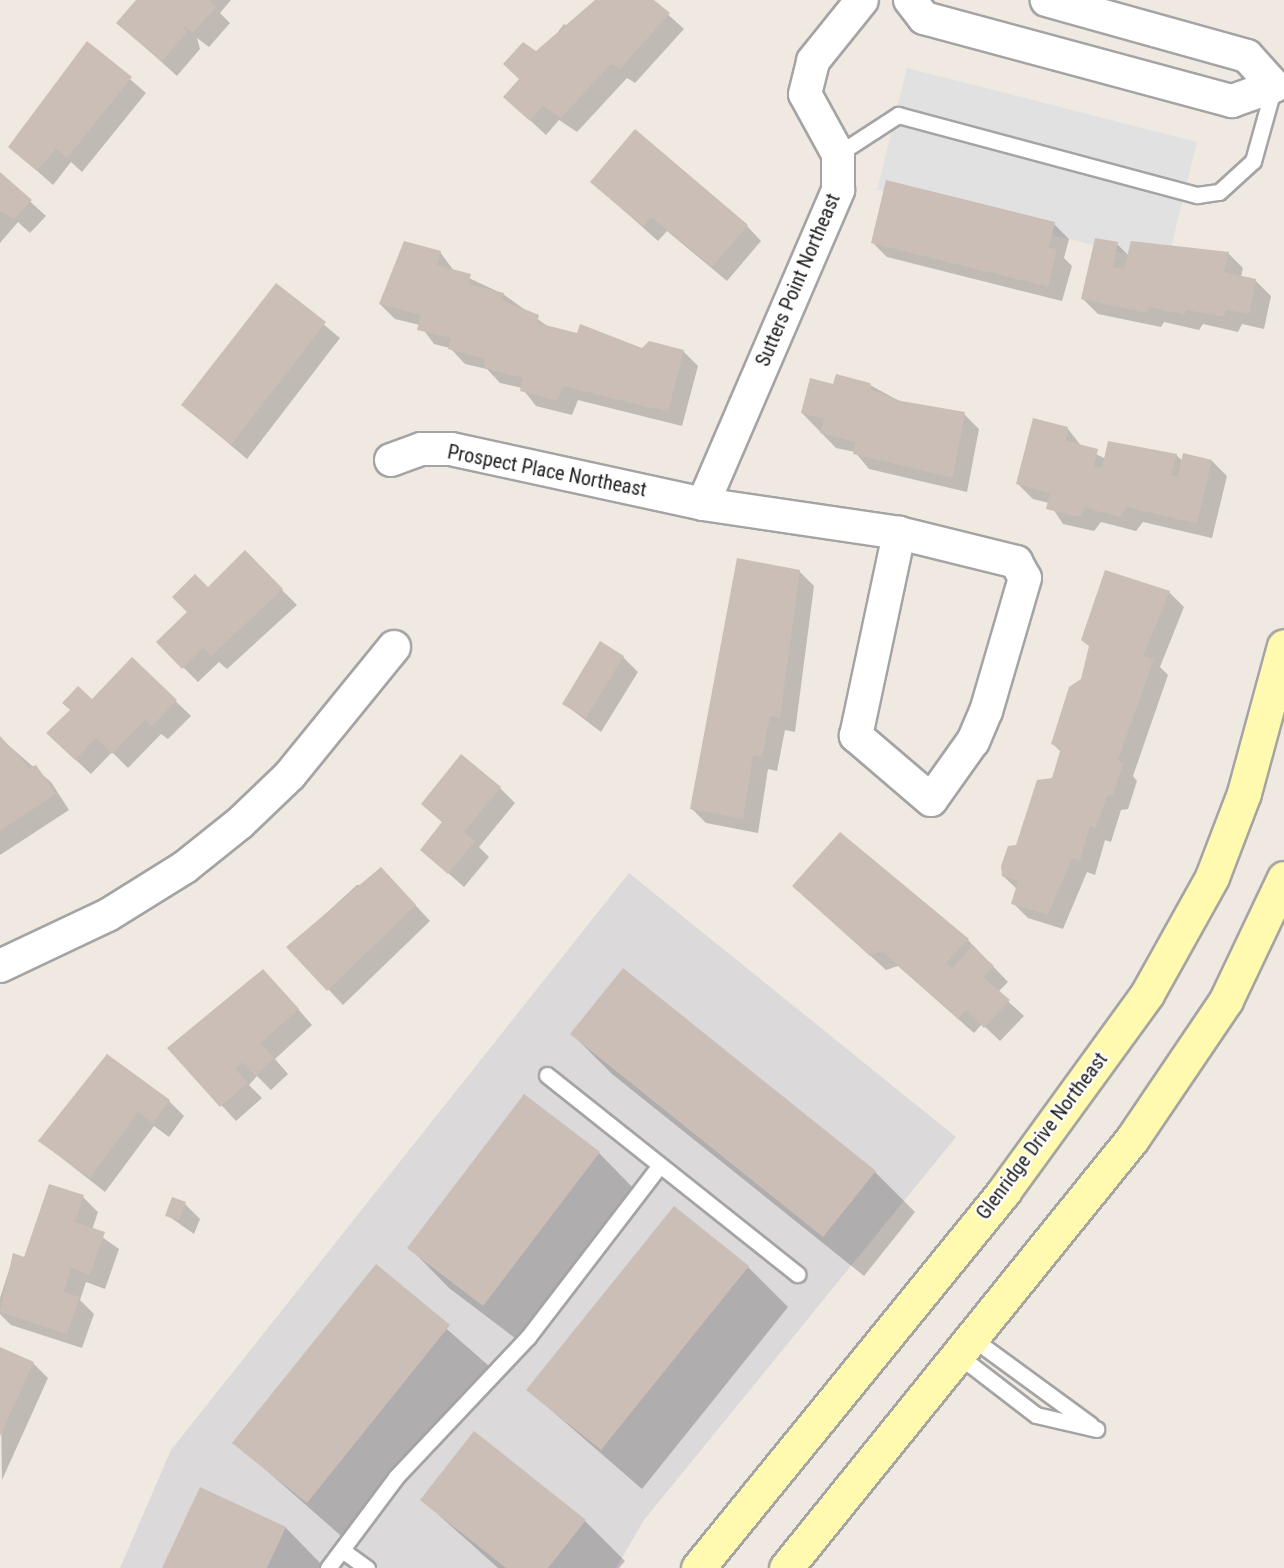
<!DOCTYPE html>
<html>
<head>
<meta charset="utf-8">
<style>
  body { margin:0 }
  #map { position:relative; width:1284px; height:1568px; overflow:hidden; background:#efe9e1; font-family:"Roboto Condensed",sans-serif }
  div>[style] { position:absolute }
  [style*='--x'] { left:calc(var(--x)*1px); top:calc(var(--y)*1px); width:calc(var(--w)*1px); rotate:calc(var(--a)*1deg) }
  .residential>* { inset:0; background:#dbd9d9 }
  .parking>* { inset:0; background:#e1e1e1 }
  .shadow>* { inset:0; background:#0003 }
  .building>* { inset:0; background:#cbbeb7 }
  .roads { filter:drop-shadow(2px 0 #a4a4a4) drop-shadow(-2px 0 #a4a4a4) drop-shadow(0 2px #a4a4a4) drop-shadow(0 -2px #a4a4a4) }
  .lane>* { height:15px; margin:-7.5px; padding:0 7.5px; transform-origin:7.5px; border-radius:7.5px; background:#fff }
  .street>* { height:32px; margin:-16px; padding:0 16px; transform-origin:16px; border-radius:16px; background:#fff }
  .secondary>* { height:33px; margin:-16.5px; padding:0 16.5px; transform-origin:16.5px; border-radius:16.5px; background:#fffaaf }
  span { translate:-50% -50%; white-space:nowrap; text-align:center; line-height:1.15; -webkit-text-stroke:4.5px #fff; paint-order:stroke }
  .street-label { font-size:20px; color:#1d1d1d }
</style>
</head>
<body>
<div id="map">
  <div class="residential">
    <div style="clip-path:polygon(629px 873px,956px 1137px,644px 1520px,616px 1568px,120px 1568px,171px 1450px)"></div>
  </div>
  <div class="parking">
    <div style="clip-path:polygon(907px 68px,1197px 142px,1167px 264px,877px 190px)"></div>
  </div>
  <div class="shadow">
    <div style="clip-path:polygon(138px 0,231px 0,220px 13px,230px 23px,209px 47px,197px 38px,200px 49px,177px 76px,118px 23px)"></div>
    <div style="clip-path:polygon(597px 0,652px 0,684px 29px,635px 83px,627px 78px,577px 132px,559px 120px,546px 135px,520px 111px,521px 80px,564px 24px,570px 28px)"></div>
    <div style="clip-path:polygon(88px 43px,146px 93px,82px 172px,71px 162px,53px 185px,10px 147px)"></div>
    <div style="clip-path:polygon(0 174px,46px 216px,30px 233px,18px 222px,0 243px)"></div>
    <div style="clip-path:polygon(592px 182px,747px 226px,761px 241px,727px 281px,667px 231px,658px 241px)"></div>
    <div style="clip-path:polygon(1054px 224px,1069px 239px,1064px 258px,1072px 266px,1062px 301px,887px 257px,872px 242px)"></div>
    <div style="clip-path:polygon(1117px 244px,1129px 256px,1228px 253px,1243px 268px,1241px 277px,1256px 281px,1271px 296px,1264px 329px,1242px 324px,1238px 332px,1203px 324px,1199px 330px,1164px 322px,1161px 327px,1098px 314px,1083px 299px)"></div>
    <div style="clip-path:polygon(440px 252px,454px 271px,503px 294px,550px 328px,642px 349px,683px 351px,698px 366px,682px 426px,578px 400px,572px 415px,536px 406px,522px 388px,500px 383px,487px 369px,465px 364px,450px 348px,434px 344px,420px 325px,395px 319px,380px 304px)"></div>
    <div style="clip-path:polygon(276px 285px,340px 338px,247px 459px,183px 405px)"></div>
    <div style="clip-path:polygon(870px 385px,901px 402px,964px 414px,979px 429px,967px 492px,869px 469px,855px 452px,836px 448px,802px 413px,834px 386px)"></div>
    <div style="clip-path:polygon(1068px 429px,1082px 447px,1106px 459px,1176px 455px,1183px 461px,1212px 461px,1227px 476px,1212px 538px,1143px 522px,1136px 531px,1101px 522px,1094px 531px,1063px 524px,1049px 503px,1033px 499px,1018px 484px)"></div>
    <div style="clip-path:polygon(245px 553px,297px 605px,227px 669px,219px 662px,198px 682px,158px 642px)"></div>
    <div style="clip-path:polygon(799px 571px,814px 586px,795px 732px,785px 730px,777px 771px,768px 769px,758px 833px,706px 823px,691px 808px)"></div>
    <div style="clip-path:polygon(1169px 592px,1184px 607px,1160px 667px,1168px 675px,1133px 776px,1137px 781px,1128px 809px,1121px 810px,1111px 842px,1105px 840px,1095px 875px,1087px 872px,1063px 929px,1028px 918px,1013px 903px,1017px 889px,1003px 876px,1053px 780px,1061px 752px,1053px 744px,1083px 680px)"></div>
    <div style="clip-path:polygon(623px 657px,638px 672px,601px 732px,564px 704px)"></div>
    <div style="clip-path:polygon(132px 659px,191px 716px,168px 739px,161px 734px,128px 768px,112px 752px,91px 774px,63px 748px,72px 711px,92px 701px)"></div>
    <div style="clip-path:polygon(0 738px,51px 782px,69px 810px,0 855px)"></div>
    <div style="clip-path:polygon(500px 788px,515px 803px,479px 847px,489px 857px,464px 887px,422px 850px,443px 823px,423px 804px)"></div>
    <div style="clip-path:polygon(396px 884px,430px 921px,343px 1005px,289px 947px,357px 885px)"></div>
    <div style="clip-path:polygon(794px 886px,968px 940px,1008px 982px,998px 992px,1024px 1016px,1000px 1041px,982px 1024px,974px 1033px,898px 966px,886px 970px)"></div>
    <div style="clip-path:polygon(278px 986px,312px 1025px,275px 1059px,288px 1074px,271px 1090px,257px 1076px,249px 1085px,262px 1098px,236px 1121px,169px 1048px,199px 1022px,203px 1025px)"></div>
    <div style="clip-path:polygon(572px 1034px,875px 1172px,915px 1212px,864px 1276px,612px 1074px)"></div>
    <div style="clip-path:polygon(524px 1096px,599px 1153px,639px 1194px,524px 1345px,449px 1288px,409px 1247px)"></div>
    <div style="clip-path:polygon(169px 1101px,184px 1116px,169px 1137px,154px 1126px,105px 1192px,40px 1141px)"></div>
    <div style="clip-path:polygon(83px 1197px,98px 1212px,92px 1230px,119px 1249px,105px 1289px,86px 1282px,80px 1300px,94px 1314px,82px 1348px,11px 1325px,0 1314px,0 1298px,14px 1255px,25px 1259px)"></div>
    <div style="clip-path:polygon(185px 1204px,200px 1219px,194px 1234px,167px 1215px)"></div>
    <div style="clip-path:polygon(376px 1267px,489px 1366px,348px 1542px,234px 1442px)"></div>
    <div style="clip-path:polygon(748px 1267px,788px 1307px,642px 1489px,528px 1390px)"></div>
    <div style="clip-path:polygon(0 1349px,33px 1363px,48px 1378px,2px 1480px)"></div>
    <div style="clip-path:polygon(200px 1489px,286px 1528px,325px 1568px,163px 1568px)"></div>
    <div style="clip-path:polygon(422px 1500px,585px 1521px,625px 1561px,619px 1568px,498px 1568px)"></div>
  </div>
  <div class="building">
    <div style="clip-path:polygon(136px 0,209px 0,216px 7px,193px 33px,184px 26px,186px 33px,162px 62px,116px 23px)"></div>
    <div style="clip-path:polygon(595px 0,654px 0,670px 13px,620px 69px,611px 64px,561px 118px,543px 106px,530px 121px,503px 97px,519px 79px,503px 64px,523px 42px,536px 51px)"></div>
    <div style="clip-path:polygon(87px 41px,132px 77px,67px 158px,56px 149px,37px 171px,8px 147px)"></div>
    <div style="clip-path:polygon(635px 129px,748px 225px,712px 267px,651px 217px,643px 227px,590px 182px)"></div>
    <div style="clip-path:polygon(0 172px,32px 200px,14px 219px,0 211px)"></div>
    <div style="clip-path:polygon(886px 180px,1055px 222px,1049px 248px,1057px 249px,1048px 287px,871px 243px)"></div>
    <div style="clip-path:polygon(1095px 238px,1118px 242px,1113px 267px,1124px 269px,1131px 241px,1229px 252px,1224px 272px,1256px 279px,1249px 314px,1227px 310px,1223px 317px,1187px 310px,1184px 315px,1149px 307px,1146px 313px,1081px 299px)"></div>
    <div style="clip-path:polygon(404px 241px,441px 251px,437px 265px,471px 274px,468px 284px,504px 293px,502px 300px,539px 315px,537px 323px,577px 333px,580px 324px,642px 348px,649px 341px,684px 350px,668px 412px,563px 386px,557px 401px,520px 391px,523px 378px,484px 368px,485px 359px,448px 349px,451px 338px,417px 330px,421px 315px,379px 304px)"></div>
    <div style="clip-path:polygon(276px 283px,326px 322px,231px 445px,181px 405px)"></div>
    <div style="clip-path:polygon(836px 374px,870px 383px,872px 390px,901px 401px,965px 412px,953px 478px,853px 454px,855px 442px,820px 433px,824px 419px,801px 413px,810px 378px,833px 384px)"></div>
    <div style="clip-path:polygon(1033px 418px,1068px 427px,1066px 441px,1098px 449px,1094px 466px,1102px 468px,1108px 441px,1177px 454px,1171px 475px,1178px 477px,1183px 453px,1212px 460px,1197px 524px,1127px 507px,1120px 517px,1085px 508px,1079px 517px,1046px 509px,1050px 493px,1016px 484px)"></div>
    <div style="clip-path:polygon(245px 550px,283px 589px,211px 656px,203px 648px,182px 669px,156px 642px,187px 612px,172px 597px,195px 574px,208px 587px)"></div>
    <div style="clip-path:polygon(737px 558px,800px 570px,780px 718px,770px 716px,762px 757px,753px 755px,743px 819px,690px 809px)"></div>
    <div style="clip-path:polygon(1105px 570px,1170px 591px,1143px 656px,1154px 659px,1118px 760px,1123px 764px,1113px 795px,1107px 796px,1096px 828px,1090px 826px,1080px 861px,1072px 858px,1048px 915px,1011px 904px,1018px 881px,1002px 876px,1001px 866px,1008px 846px,1016px 845px,1037px 780px,1052px 778px,1061px 748px,1051px 744px,1069px 687px,1081px 679px,1089px 646px,1081px 640px)"></div>
    <div style="clip-path:polygon(600px 641px,624px 656px,586px 718px,562px 704px)"></div>
    <div style="clip-path:polygon(132px 657px,177px 700px,152px 726px,145px 720px,112px 754px,96px 738px,75px 760px,46px 733px,70px 710px,62px 703px,78px 686px,92px 699px)"></div>
    <div style="clip-path:polygon(0 736px,29px 768px,36px 765px,56px 794px,0 831px)"></div>
    <div style="clip-path:polygon(461px 754px,501px 787px,464px 832px,475px 841px,448px 874px,420px 850px,442px 822px,421px 804px)"></div>
    <div style="clip-path:polygon(840px 832px,969px 939px,946px 963px,953px 968px,972px 946px,994px 966px,983px 977px,1010px 1000px,984px 1028px,966px 1010px,958px 1019px,882px 951px,870px 956px,792px 886px)"></div>
    <div style="clip-path:polygon(381px 867px,416px 905px,327px 991px,286px 947px)"></div>
    <div style="clip-path:polygon(623px 968px,876px 1171px,823px 1237px,570px 1034px)"></div>
    <div style="clip-path:polygon(263px 969px,299px 1009px,261px 1043px,274px 1058px,255px 1076px,242px 1062px,235px 1069px,248px 1083px,220px 1107px,167px 1048px)"></div>
    <div style="clip-path:polygon(107px 1054px,170px 1100px,153px 1123px,138px 1112px,90px 1178px,38px 1141px)"></div>
    <div style="clip-path:polygon(524px 1094px,600px 1152px,483px 1306px,407px 1248px)"></div>
    <div style="clip-path:polygon(49px 1184px,84px 1195px,75px 1222px,105px 1232px,90px 1275px,71px 1268px,64px 1292px,80px 1297px,67px 1334px,0 1312px,13px 1253px,24px 1257px)"></div>
    <div style="clip-path:polygon(172px 1197px,186px 1202px,179px 1220px,165px 1216px)"></div>
    <div style="clip-path:polygon(674px 1206px,749px 1266px,601px 1450px,526px 1390px)"></div>
    <div style="clip-path:polygon(376px 1264px,450px 1325px,307px 1503px,232px 1443px)"></div>
    <div style="clip-path:polygon(0 1347px,34px 1362px,0 1436px)"></div>
    <div style="clip-path:polygon(474px 1431px,586px 1520px,548px 1568px,506px 1568px,420px 1500px)"></div>
    <div style="clip-path:polygon(200px 1487px,286px 1527px,267px 1568px,162px 1568px)"></div>
  </div>
  <div class="roads">
    <div class="lane">
      <div style="--x:838;--y:154;--w:72;--a:-33"></div>
      <div style="--x:898;--y:115;--w:310;--a:15"></div>
      <div style="--x:1197;--y:195;--w:22;--a:-8"></div>
      <div style="--x:1219;--y:192;--w:46;--a:-42.4"></div>
      <div style="--x:1253;--y:161;--w:78;--a:-74.4"></div>
      <div style="--x:547;--y:1075;--w:320;--a:38.5"></div>
      <div style="--x:972;--y:1338;--w:147;--a:36.2"></div>
      <div style="--x:958;--y:1355;--w:98;--a:37.6"></div>
      <div style="--x:1036;--y:1415;--w:62;--a:13.1"></div>
      <div style="--x:342;--y:1550;--w:31;--a:36"></div>
      <div style="--x:328;--y:1568;--w:114;--a:-53.2"></div>
      <div style="--x:396;--y:1477;--w:192;--a:-46.7"></div>
      <div style="--x:528;--y:1337;--w:215;--a:-52.5"></div>
    </div>
    <div class="street">
      <div style="--x:910;--y:0;--w:23;--a:52"></div>
      <div style="--x:924;--y:18;--w:319;--a:15.1"></div>
      <div style="--x:1232;--y:101;--w:45;--a:-19.7"></div>
      <div style="--x:1274;--y:86;--w:40;--a:-132"></div>
      <div style="--x:1247;--y:56;--w:208;--a:-164.4"></div>
      <div style="--x:391;--y:460;--w:32;--a:-20"></div>
      <div style="--x:421;--y:449;--w:30;--a:0"></div>
      <div style="--x:451;--y:449;--w:258;--a:12.3"></div>
      <div style="--x:703;--y:504;--w:198;--a:8.4"></div>
      <div style="--x:899;--y:533;--w:121;--a:13.9"></div>
      <div style="--x:1016;--y:562;--w:18;--a:61"></div>
      <div style="--x:1025;--y:578;--w:139;--a:106.3"></div>
      <div style="--x:986;--y:711;--w:33;--a:113"></div>
      <div style="--x:973;--y:741;--w:72;--a:125.4"></div>
      <div style="--x:931;--y:800;--w:99;--a:-139.5"></div>
      <div style="--x:856;--y:736;--w:208;--a:-78"></div>
      <div style="--x:703;--y:504;--w:342;--a:-66.7"></div>
      <div style="--x:838;--y:190;--w:36;--a:-90"></div>
      <div style="--x:838;--y:154;--w:68;--a:-118.8"></div>
      <div style="--x:805;--y:94;--w:34;--a:-76"></div>
      <div style="--x:813;--y:61;--w:78;--a:-51.2"></div>
      <div style="--x:0;--y:966;--w:119;--a:-25.3"></div>
      <div style="--x:108;--y:915;--w:91;--a:-31.9"></div>
      <div style="--x:185;--y:867;--w:70;--a:-38.7"></div>
      <div style="--x:240;--y:823;--w:69;--a:-43.8"></div>
      <div style="--x:290;--y:775;--w:165;--a:-50.9"></div>
    </div>
    <div class="secondary">
      <div style="--x:698;--y:1568;--w:486;--a:-50.9"></div>
      <div style="--x:1004;--y:1191;--w:243;--a:-54"></div>
      <div style="--x:1147;--y:994;--w:134;--a:-60.9"></div>
      <div style="--x:1212;--y:877;--w:90;--a:-69.1"></div>
      <div style="--x:1244;--y:793;--w:152;--a:-74.8"></div>
      <div style="--x:786;--y:1568;--w:551;--a:-51.11"></div>
      <div style="--x:1132;--y:1139;--w:168;--a:-55.9"></div>
      <div style="--x:1226;--y:1000;--w:135;--a:-64.6"></div>
    </div>
  </div>
  <div class="street-label">
    <span style="left:798px;top:280px;rotate:-67deg">Sutters Point Northeast</span>
    <span style="left:547px;top:471px;rotate:11deg">Prospect Place Northeast</span>
    <span style="left:1042px;top:1136px;rotate:-53deg">Glenridge Drive Northeast</span>
  </div>
</div>
</body>
</html>
